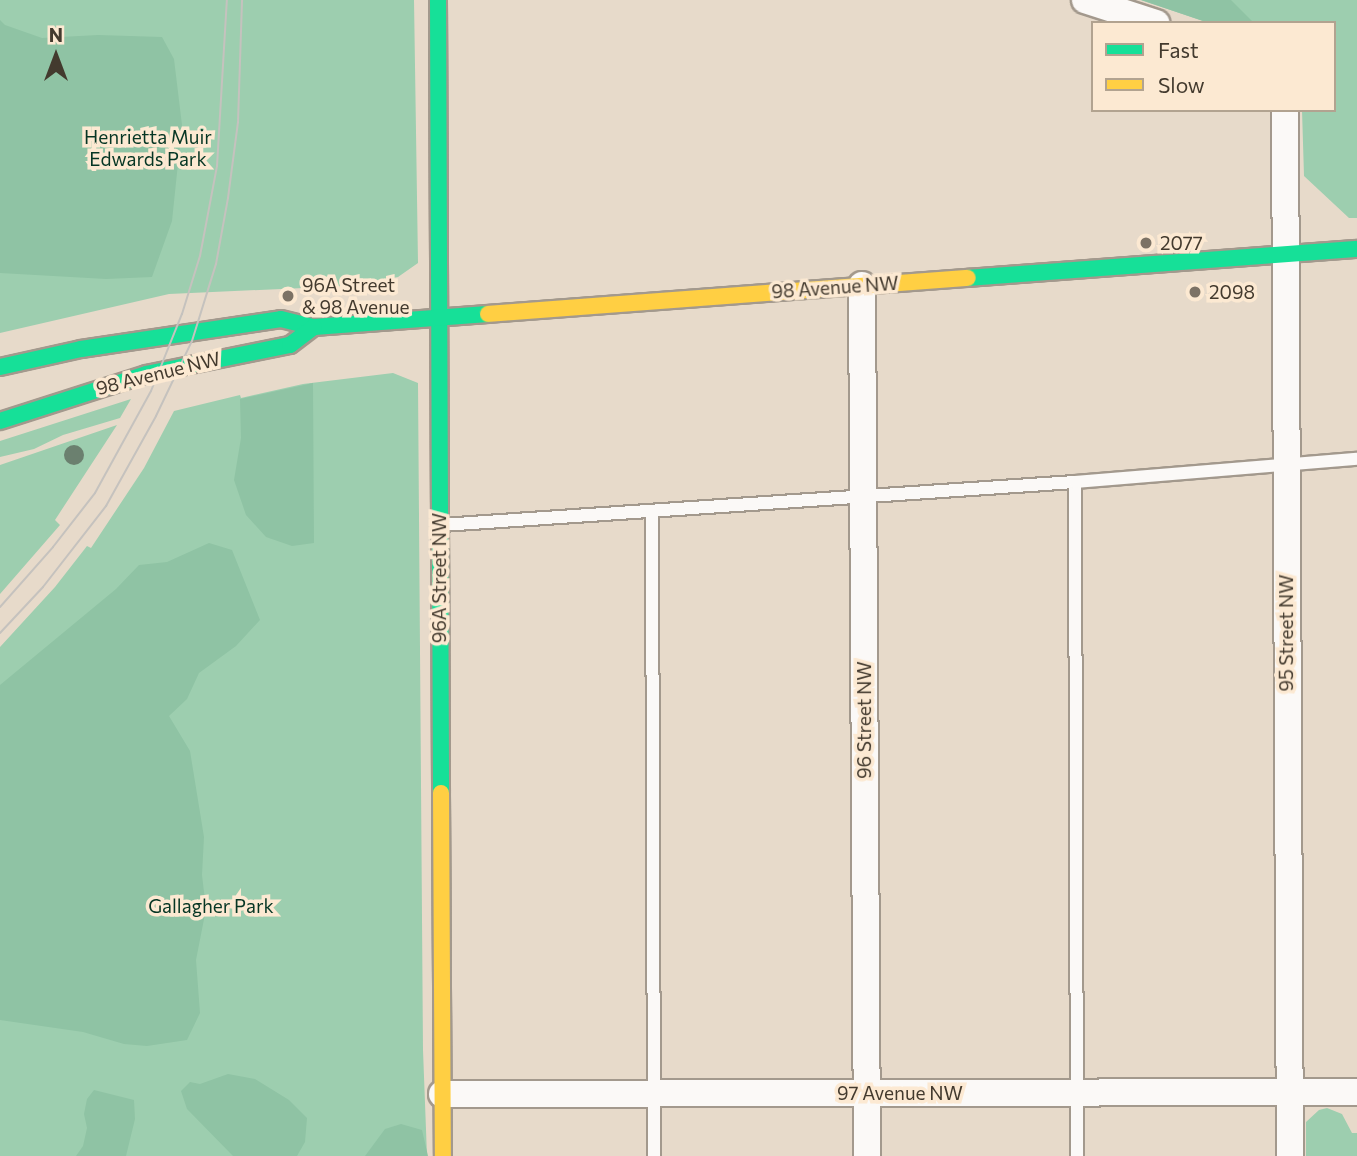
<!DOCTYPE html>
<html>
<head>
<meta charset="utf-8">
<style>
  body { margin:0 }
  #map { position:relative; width:1357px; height:1156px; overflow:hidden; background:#e7daca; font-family:Commissioner,sans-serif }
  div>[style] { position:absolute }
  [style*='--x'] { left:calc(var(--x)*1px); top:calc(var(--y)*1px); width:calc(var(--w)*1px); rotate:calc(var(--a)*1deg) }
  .green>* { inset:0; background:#9dceaf }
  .forest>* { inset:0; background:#8fc3a4 }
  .roads { filter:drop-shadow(2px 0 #a3998d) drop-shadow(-2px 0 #a3998d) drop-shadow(0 2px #a3998d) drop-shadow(0 -2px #a3998d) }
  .lane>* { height:12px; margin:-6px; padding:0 6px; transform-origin:6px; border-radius:6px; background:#fbf9f7 }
  .street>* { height:26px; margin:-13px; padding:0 13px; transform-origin:13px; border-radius:13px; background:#fbf9f7 }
  .fast>* { height:16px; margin:-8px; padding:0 8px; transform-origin:8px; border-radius:8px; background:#16e098 }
  .slow>* { height:16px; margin:-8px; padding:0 8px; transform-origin:8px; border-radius:8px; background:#ffcf43 }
  .tram>* { height:2px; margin:-1px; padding:0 1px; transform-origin:1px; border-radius:1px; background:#c5c2be }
  .trees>* { width:20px; height:20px; margin:-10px; border-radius:50%; background:#6b806f }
  .dots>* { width:19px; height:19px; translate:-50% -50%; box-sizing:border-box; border:4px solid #fce9d2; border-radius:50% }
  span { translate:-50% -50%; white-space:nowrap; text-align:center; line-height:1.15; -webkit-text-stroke:7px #fce9d2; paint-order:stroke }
  .park-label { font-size:19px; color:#063624 }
  .poi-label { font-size:19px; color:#433a2e }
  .left { translate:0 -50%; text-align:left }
  .street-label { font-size:19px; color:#433a2e }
  .legend { position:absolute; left:1091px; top:21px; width:245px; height:91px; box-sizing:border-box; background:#fce9d2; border:2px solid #b2a390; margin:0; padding:9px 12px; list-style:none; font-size:21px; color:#433a2e }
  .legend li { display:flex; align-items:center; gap:14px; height:35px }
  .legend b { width:35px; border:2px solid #b2a390 }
  .north { position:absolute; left:21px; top:21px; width:70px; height:70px; -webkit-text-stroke:5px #fce9d2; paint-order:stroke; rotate:0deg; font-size:19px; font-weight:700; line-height:28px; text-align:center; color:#433a2e }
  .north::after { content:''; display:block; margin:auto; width:24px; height:32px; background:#433a2e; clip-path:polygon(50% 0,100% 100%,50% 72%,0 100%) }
</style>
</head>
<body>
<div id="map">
  <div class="green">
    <div style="clip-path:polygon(0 0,414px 0,418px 263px,398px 277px,348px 286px,169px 294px,0 333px)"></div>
    <div style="clip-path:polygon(1141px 0,1357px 0,1357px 218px,1349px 218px,1304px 176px,1302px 110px,1334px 110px,1334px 23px,1209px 23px)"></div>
    <div style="clip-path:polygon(393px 373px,418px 383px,423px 1050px,427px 1156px,0 1156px,0 647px,55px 587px,87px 546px,91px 548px,144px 468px,174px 411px,240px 395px,241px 398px,303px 384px)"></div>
    <div style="clip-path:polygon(131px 399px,120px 418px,63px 435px,34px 449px,0 457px,0 441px)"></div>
    <div style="clip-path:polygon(117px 425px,55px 520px,60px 525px,0 594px,0 465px)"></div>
    <div style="clip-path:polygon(1327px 1108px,1342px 1114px,1352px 1133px,1357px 1133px,1357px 1156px,1306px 1156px,1306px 1122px,1319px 1110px)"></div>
  </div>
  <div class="forest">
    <div style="clip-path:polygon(1141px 0,1231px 0,1254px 23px,1209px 23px)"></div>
    <div style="clip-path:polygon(0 20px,5px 25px,42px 38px,98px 35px,162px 37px,174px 59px,182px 125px,172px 221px,152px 277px,106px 279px,0 273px)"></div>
    <div style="clip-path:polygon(313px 383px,314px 543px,292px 546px,266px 537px,246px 515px,234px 480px,241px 438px,240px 399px)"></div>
    <div style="clip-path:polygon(209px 543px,232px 550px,260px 620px,236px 646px,199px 673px,187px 699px,169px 716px,190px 751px,204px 837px,202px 875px,206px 909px,196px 960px,200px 1013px,187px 1040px,147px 1046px,124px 1044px,83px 1032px,0 1020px,0 685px,116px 589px,139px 565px,167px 562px)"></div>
    <div style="clip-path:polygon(228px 1074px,255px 1079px,289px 1100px,307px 1118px,305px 1142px,297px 1156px,233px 1156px,187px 1109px,181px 1091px,190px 1082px,200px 1084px)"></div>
    <div style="clip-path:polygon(94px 1090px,134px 1100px,135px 1119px,126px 1156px,76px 1156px,83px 1146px,87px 1128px,84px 1114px,87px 1099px)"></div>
    <div style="clip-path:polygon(401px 1124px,422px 1130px,428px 1156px,365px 1156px,385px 1129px)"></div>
  </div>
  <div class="roads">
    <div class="lane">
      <div style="--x:1075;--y:482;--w:674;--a:89.83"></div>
      <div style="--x:652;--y:511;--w:645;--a:89.82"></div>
      <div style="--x:442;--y:525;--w:634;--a:-3.89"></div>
      <div style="--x:1075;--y:482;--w:283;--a:-4.7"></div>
    </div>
    <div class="street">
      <div style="--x:1085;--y:0;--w:75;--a:17.9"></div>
      <div style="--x:1285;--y:110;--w:1046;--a:89.73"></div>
      <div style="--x:862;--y:285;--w:871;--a:89.67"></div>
      <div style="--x:442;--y:1094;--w:915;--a:-0.13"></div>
    </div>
    <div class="fast">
      <div style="--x:438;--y:0;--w:793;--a:89.78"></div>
      <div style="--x:968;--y:278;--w:390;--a:-4.3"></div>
      <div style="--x:0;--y:367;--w:83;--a:-12.5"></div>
      <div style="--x:81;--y:349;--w:202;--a:-8.5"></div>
      <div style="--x:281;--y:319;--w:34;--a:14"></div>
      <div style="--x:314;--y:327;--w:174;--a:-4.3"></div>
      <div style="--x:0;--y:421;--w:153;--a:-17.8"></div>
      <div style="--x:146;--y:374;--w:147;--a:-11.4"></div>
      <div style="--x:290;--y:345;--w:30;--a:-37"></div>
    </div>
    <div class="slow">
      <div style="--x:488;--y:314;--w:481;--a:-4.3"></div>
      <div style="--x:441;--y:793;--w:363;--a:89.7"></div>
    </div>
  </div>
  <div class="tram">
    <div style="--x:0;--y:607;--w:80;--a:-48.5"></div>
    <div style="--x:53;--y:547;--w:68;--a:-52.1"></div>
    <div style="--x:95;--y:493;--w:116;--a:-61.2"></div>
    <div style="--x:151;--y:391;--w:83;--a:-68.1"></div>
    <div style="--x:182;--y:314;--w:61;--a:-72.8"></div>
    <div style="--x:200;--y:256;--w:92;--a:-79.3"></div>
    <div style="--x:217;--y:166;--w:166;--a:-86.6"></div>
    <div style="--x:0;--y:633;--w:63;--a:-46.9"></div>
    <div style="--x:43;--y:587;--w:103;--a:-52.1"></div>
    <div style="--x:106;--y:506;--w:103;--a:-60.9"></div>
    <div style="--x:156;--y:416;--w:83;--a:-64.4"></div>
    <div style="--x:192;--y:341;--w:81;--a:-72.7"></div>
    <div style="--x:216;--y:264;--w:67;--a:-79.7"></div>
    <div style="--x:228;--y:198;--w:77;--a:-82.5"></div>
    <div style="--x:238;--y:122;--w:122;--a:-88.1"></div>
  </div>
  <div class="trees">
    <div style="left:74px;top:455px"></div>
  </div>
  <div class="dots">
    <div style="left:1146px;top:243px;background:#7c7265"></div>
    <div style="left:1195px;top:292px;background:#7c7265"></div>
    <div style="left:288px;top:296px;background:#7c7265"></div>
  </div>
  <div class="park-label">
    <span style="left:148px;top:148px">Henrietta Muir<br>Edwards Park</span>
    <span style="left:211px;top:906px">Gallagher Park</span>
  </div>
  <div class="poi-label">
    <span class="left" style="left:1160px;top:243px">2077</span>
    <span class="left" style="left:302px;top:296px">96A Street<br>&amp; 98 Avenue</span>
    <span class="left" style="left:1209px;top:292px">2098</span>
  </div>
  <div class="street-label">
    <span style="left:835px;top:287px;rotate:-4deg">98 Avenue NW</span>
    <span style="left:158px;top:373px;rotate:-14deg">98 Avenue NW</span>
    <span style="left:439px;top:578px;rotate:-90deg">96A Street NW</span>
    <span style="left:1286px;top:633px;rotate:-90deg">95 Street NW</span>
    <span style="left:864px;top:720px;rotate:-90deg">96 Street NW</span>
    <span style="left:900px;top:1093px">97 Avenue NW</span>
  </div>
  <ul class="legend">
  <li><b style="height:9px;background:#16e098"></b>Fast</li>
  <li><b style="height:9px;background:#ffcf43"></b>Slow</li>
  </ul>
  <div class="north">N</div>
</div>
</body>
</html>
